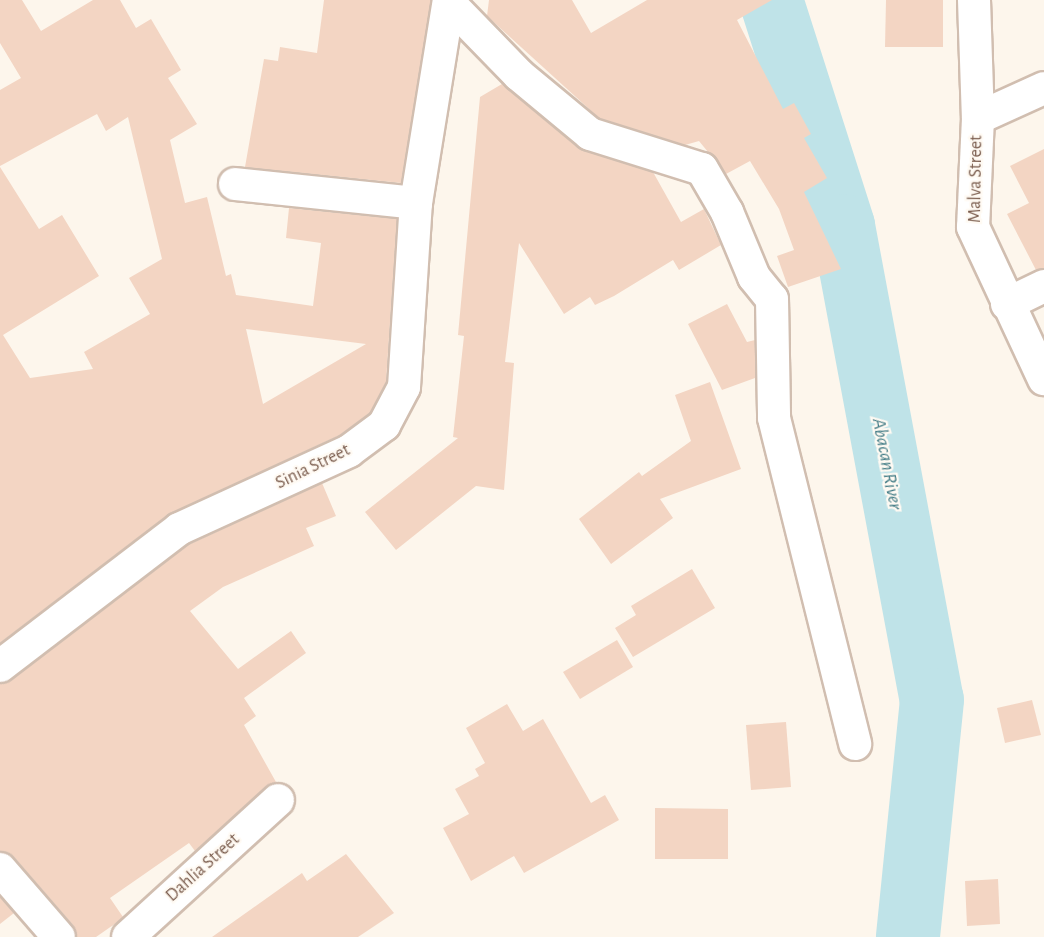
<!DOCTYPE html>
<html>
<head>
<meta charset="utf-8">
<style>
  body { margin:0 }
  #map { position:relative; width:1044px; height:937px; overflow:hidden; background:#fdf6ec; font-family:"Alegreya Sans",sans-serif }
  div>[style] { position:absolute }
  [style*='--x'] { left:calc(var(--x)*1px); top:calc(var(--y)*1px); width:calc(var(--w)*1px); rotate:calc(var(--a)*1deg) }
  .river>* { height:64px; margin:-32px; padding:0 32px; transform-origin:32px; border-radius:32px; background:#bfe3e8 }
  .building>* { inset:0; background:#f3d5c3 }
  .roads { filter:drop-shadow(2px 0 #d1beb0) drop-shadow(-2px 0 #d1beb0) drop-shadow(0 2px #d1beb0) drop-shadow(0 -2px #d1beb0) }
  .street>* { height:32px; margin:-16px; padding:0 16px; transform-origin:16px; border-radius:16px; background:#fff }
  span { translate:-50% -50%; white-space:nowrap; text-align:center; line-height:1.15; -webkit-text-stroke:4.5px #fffaf3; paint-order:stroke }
  .street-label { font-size:18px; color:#7a5c4d }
  .water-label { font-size:20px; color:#437c86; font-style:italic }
</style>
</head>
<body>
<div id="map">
  <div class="river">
    <div style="--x:771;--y:0;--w:237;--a:72.3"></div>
    <div style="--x:843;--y:226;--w:482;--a:79.4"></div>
    <div style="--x:932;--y:700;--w:238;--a:95.8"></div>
  </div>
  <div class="building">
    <div style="clip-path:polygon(evenodd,0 0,22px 0,41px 31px,93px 0,120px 0,136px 28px,151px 19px,181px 70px,168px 78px,197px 124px,170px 140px,185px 203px,207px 197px,226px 276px,231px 274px,236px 295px,313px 306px,321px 243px,286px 238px,289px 208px,397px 219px,386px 382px,370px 413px,340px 435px,168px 515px,0 643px,0 167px,39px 229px,62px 215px,99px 276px,3px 335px,30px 378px,93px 369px,84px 352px,150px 314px,129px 278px,162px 259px,128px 117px,106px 131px,97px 114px,0 166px,0 90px,21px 78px,0 43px,0 0,246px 329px,366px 344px,263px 404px,246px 329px)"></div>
    <div style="clip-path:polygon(324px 0,431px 0,401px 183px,245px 167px,264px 59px,278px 61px,280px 47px,317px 53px)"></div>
    <div style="clip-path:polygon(489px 0,572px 0,591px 33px,647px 0,772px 0,737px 20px,783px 109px,794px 103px,811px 134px,804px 138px,827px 178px,804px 192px,841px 269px,788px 287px,777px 256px,794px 250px,779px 209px,750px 161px,726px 174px,699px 141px,685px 145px,599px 118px,487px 16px)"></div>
    <div style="clip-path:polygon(886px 0,943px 0,943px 47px,885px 47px)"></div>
    <div style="clip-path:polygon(502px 84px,579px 148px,653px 172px,681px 222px,704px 209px,721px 245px,679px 270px,673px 260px,614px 296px,595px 305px,590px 297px,564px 314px,519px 243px,505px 362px,514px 363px,504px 490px,476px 486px,396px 550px,365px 512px,458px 438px,453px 437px,464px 336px,458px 335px,480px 97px)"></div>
    <div style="clip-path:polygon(1044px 149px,1044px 268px,1036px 270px,1007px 214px,1029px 203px,1010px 166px)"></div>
    <div style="clip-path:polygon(727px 304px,747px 342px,755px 340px,755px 378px,722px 390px,688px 324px)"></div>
    <div style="clip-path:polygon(710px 382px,741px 469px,660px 499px,673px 518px,611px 564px,579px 519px,639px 472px,642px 476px,691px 441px,675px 395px)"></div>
    <div style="clip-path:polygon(322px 483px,336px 516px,306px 528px,314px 546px,223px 587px,190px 611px,238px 669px,291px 631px,306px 653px,244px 698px,256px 716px,244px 725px,276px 782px,195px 851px,189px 843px,110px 898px,123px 917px,119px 921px,96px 937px,76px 937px,73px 925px,14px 857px,0 851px,0 684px,188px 545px)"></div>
    <div style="clip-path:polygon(692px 569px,715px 608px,633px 657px,615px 628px,636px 615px,631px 606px)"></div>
    <div style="clip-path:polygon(617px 640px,633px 667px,580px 699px,563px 672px)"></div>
    <div style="clip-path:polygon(1032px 700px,1041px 735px,1005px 743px,997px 708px)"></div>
    <div style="clip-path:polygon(507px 704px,523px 731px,543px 719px,591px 803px,605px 795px,619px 820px,524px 873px,514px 856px,471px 881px,443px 828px,469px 814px,455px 789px,479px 776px,475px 769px,485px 763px,466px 728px)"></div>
    <div style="clip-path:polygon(786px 722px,791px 787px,751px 790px,746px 725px)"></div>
    <div style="clip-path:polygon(655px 808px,728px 809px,728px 859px,655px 859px)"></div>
    <div style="clip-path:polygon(346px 854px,394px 913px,358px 937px,212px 937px,302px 873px,307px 881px)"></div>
    <div style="clip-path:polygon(998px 879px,1000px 924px,967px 926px,965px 881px)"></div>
    <div style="clip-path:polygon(0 896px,14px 913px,0 924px)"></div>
  </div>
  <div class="roads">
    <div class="street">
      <div style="--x:974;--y:0;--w:118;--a:88.1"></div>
      <div style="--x:978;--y:118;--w:109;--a:92.6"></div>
      <div style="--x:973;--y:227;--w:168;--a:65"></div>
      <div style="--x:452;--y:6;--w:96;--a:45.8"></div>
      <div style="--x:519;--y:75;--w:92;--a:39.7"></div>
      <div style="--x:590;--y:134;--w:117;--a:17.4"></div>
      <div style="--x:702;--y:169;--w:50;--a:59.8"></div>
      <div style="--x:727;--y:212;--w:70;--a:67.4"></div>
      <div style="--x:754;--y:277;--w:28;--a:51"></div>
      <div style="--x:772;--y:299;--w:119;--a:89"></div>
      <div style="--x:774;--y:418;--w:336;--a:76"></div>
      <div style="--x:978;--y:118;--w:72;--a:-24.4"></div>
      <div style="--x:235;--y:184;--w:182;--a:6"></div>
      <div style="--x:1007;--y:304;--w:41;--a:-25.9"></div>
      <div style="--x:0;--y:666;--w:225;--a:-37.4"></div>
      <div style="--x:179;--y:529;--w:187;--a:-24.6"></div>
      <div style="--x:349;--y:451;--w:44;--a:-36.6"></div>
      <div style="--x:384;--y:425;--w:43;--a:-62.2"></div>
      <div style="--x:404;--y:387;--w:184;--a:-86.3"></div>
      <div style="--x:416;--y:203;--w:206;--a:-80.8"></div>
      <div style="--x:0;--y:869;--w:90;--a:49.1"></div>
      <div style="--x:128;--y:937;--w:203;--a:-42.4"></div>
    </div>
  </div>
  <div class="street-label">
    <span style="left:976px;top:179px;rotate:-89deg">Malva Street</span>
    <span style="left:313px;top:467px;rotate:-26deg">Sinia Street</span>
    <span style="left:203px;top:868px;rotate:-42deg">Dahlia Street</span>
  </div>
  <div class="water-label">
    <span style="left:887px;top:464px;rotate:79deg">Abacan River</span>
  </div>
</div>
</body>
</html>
